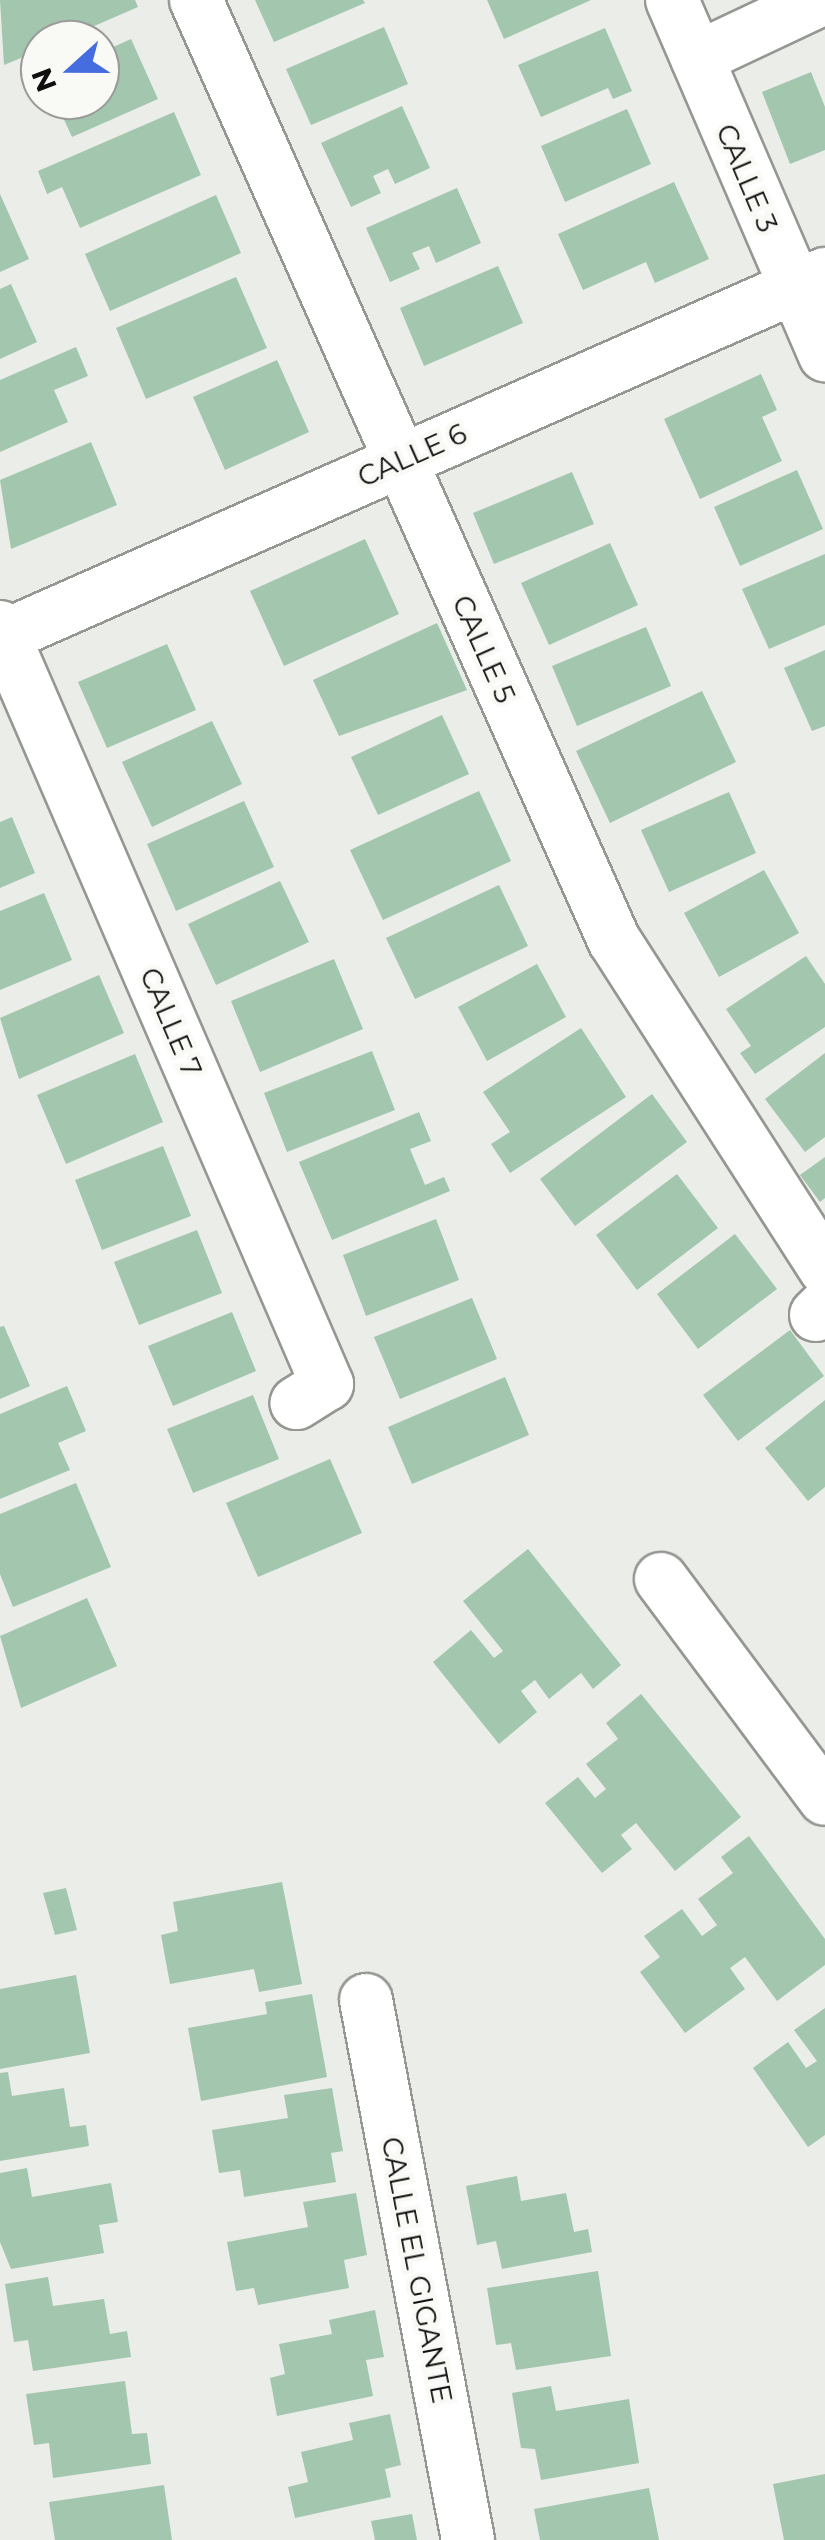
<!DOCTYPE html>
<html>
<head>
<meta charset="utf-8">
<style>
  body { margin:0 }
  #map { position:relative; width:825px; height:2540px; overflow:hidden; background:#ebede9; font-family:Montserrat,sans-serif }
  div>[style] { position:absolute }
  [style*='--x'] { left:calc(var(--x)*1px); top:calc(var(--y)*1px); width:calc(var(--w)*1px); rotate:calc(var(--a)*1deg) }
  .building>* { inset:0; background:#a2c6ae }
  .roads { filter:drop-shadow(2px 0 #959793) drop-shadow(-2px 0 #959793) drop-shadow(0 2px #959793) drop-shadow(0 -2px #959793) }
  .minor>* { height:52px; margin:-26px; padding:0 26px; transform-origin:26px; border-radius:26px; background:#fff }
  span { translate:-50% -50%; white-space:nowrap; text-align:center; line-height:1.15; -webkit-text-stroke:9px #f9faf6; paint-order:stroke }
  .street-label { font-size:28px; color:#0e0f0e }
  .north { position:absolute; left:20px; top:20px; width:100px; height:100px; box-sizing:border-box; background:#f9faf6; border:2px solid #9b9c99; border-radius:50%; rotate:249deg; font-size:28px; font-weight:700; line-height:40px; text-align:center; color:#0e0f0e }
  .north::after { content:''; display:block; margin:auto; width:35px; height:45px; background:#466de0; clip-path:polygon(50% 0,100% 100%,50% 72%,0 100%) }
</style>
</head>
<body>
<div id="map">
  <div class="building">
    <div style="clip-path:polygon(0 0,135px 0,138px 7px,62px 40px,40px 40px,40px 50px,4px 65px)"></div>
    <div style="clip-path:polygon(255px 0,363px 0,365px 3px,274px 42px)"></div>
    <div style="clip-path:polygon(487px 0,591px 0,504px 39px)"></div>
    <div style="clip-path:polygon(384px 27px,408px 84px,311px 125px,286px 69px)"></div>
    <div style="clip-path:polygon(605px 28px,632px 91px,613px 99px,608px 88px,541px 117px,518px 65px)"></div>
    <div style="clip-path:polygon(131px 39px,158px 99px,72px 137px,55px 100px,100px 100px,100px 53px)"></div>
    <div style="clip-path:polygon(811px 72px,825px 107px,825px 150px,790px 164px,762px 92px)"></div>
    <div style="clip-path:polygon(402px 106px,430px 168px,395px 184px,388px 169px,373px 176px,381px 193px,351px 207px,321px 143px)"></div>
    <div style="clip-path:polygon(627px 109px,651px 164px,565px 202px,541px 146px)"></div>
    <div style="clip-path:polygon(174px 112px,201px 175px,80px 228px,62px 187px,47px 194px,38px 171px)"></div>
    <div style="clip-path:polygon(674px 182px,709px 259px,655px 283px,646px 262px,583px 290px,558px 234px)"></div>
    <div style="clip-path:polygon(457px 188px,481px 243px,436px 263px,429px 246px,412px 253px,420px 269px,390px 282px,366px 228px)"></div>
    <div style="clip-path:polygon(0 194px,29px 259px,0 272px)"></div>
    <div style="clip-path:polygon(216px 195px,241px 253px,110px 311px,85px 254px)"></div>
    <div style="clip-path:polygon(498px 266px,523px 323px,424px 366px,400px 308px)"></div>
    <div style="clip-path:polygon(236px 277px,267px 348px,146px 399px,116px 328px)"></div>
    <div style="clip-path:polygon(11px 284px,37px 342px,0 359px,0 289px)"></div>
    <div style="clip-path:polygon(76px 347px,88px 376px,54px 390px,68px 422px,0 452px,0 380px)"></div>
    <div style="clip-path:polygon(277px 360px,309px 432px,225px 470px,193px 397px)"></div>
    <div style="clip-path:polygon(761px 374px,777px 410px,762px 417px,782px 461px,700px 499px,664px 419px)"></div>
    <div style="clip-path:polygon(91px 442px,117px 505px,11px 549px,0 480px)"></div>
    <div style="clip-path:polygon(797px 470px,823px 529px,740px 566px,714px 507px)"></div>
    <div style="clip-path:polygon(572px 472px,594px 524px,494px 564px,473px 513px)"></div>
    <div style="clip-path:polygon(365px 539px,399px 614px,284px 666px,250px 591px)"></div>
    <div style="clip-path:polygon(610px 543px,638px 605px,549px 645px,521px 583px)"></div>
    <div style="clip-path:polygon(825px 554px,825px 625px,769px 649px,742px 589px)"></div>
    <div style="clip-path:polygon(437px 623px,467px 690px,339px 736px,313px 680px)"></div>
    <div style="clip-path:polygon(646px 627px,671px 686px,577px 726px,552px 666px)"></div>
    <div style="clip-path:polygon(167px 644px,196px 710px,107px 748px,78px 682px)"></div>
    <div style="clip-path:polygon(825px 650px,825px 726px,812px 731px,784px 668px)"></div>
    <div style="clip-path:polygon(702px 691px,736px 762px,610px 823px,576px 751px)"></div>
    <div style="clip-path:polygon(442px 715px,469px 774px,378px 815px,351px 757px)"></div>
    <div style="clip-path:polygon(212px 721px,242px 784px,152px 827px,122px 762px)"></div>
    <div style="clip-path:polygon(479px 791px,511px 861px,383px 920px,350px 850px)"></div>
    <div style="clip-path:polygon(729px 792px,756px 853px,669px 892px,641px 830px)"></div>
    <div style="clip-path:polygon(244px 801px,274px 867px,176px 911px,147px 844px)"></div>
    <div style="clip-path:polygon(12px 817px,35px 873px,0 888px,0 822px)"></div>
    <div style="clip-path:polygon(764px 870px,799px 933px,719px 977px,684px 913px)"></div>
    <div style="clip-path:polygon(280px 881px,309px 942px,216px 985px,188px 924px)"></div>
    <div style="clip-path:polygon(499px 885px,528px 946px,415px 999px,386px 938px)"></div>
    <div style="clip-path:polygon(44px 893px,72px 960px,0 990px,0 911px)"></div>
    <div style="clip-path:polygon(806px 956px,825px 984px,825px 1027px,755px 1074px,740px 1053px,751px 1046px,726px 1009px)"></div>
    <div style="clip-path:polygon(334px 959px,363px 1029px,260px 1072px,231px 1001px)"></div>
    <div style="clip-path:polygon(537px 964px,566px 1017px,487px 1061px,458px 1007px)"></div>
    <div style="clip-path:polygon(99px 975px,124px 1033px,19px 1079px,0 1018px)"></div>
    <div style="clip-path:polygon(581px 1028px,626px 1097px,510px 1173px,491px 1144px,510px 1132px,483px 1092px)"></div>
    <div style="clip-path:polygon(372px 1051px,395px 1110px,287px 1152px,264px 1093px)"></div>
    <div style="clip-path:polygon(825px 1053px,825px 1137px,805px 1152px,765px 1099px)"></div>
    <div style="clip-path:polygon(135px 1054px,163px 1122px,66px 1164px,37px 1095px)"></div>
    <div style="clip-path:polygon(652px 1094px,687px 1142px,575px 1226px,540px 1179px)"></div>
    <div style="clip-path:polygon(419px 1112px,431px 1141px,410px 1149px,425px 1185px,444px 1177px,450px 1191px,332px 1240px,299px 1162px)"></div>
    <div style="clip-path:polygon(163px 1146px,191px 1216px,102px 1250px,75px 1180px)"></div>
    <div style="clip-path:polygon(825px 1157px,825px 1198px,820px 1202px,800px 1175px)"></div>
    <div style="clip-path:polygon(677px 1174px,718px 1228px,637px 1290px,596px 1235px)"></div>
    <div style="clip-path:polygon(436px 1219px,459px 1280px,366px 1316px,343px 1255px)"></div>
    <div style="clip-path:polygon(197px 1230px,222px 1293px,139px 1325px,114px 1262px)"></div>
    <div style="clip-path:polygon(735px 1234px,777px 1289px,698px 1349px,657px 1294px)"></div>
    <div style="clip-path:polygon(472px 1298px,497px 1359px,400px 1399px,374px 1337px)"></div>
    <div style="clip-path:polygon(232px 1312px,256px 1371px,173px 1406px,148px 1346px)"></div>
    <div style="clip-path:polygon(4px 1326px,30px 1386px,0 1399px,0 1327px)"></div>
    <div style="clip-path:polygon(790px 1330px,824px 1376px,738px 1441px,703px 1395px)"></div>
    <div style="clip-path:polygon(505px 1377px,529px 1435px,412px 1484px,388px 1427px)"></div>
    <div style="clip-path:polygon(67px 1386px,86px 1431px,58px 1443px,70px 1470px,0 1499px,0 1414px)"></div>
    <div style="clip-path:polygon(253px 1395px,279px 1459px,193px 1493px,167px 1429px)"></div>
    <div style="clip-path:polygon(825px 1400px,825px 1487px,808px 1501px,765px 1448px)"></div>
    <div style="clip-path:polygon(330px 1459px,362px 1533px,258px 1577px,226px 1503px)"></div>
    <div style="clip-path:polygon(76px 1483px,111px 1567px,13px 1607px,0 1574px,0 1514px)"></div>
    <div style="clip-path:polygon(528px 1549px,621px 1665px,593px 1689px,581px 1673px,549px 1699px,535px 1680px,521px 1691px,537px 1712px,499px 1744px,433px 1662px,471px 1630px,494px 1658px,503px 1651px,463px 1601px)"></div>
    <div style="clip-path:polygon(87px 1598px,117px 1666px,21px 1708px,0 1636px)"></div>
    <div style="clip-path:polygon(641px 1694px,741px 1817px,675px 1871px,636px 1823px,621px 1835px,632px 1849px,602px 1873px,545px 1803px,578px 1777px,595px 1798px,606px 1789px,586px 1764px,618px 1739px,606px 1723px)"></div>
    <div style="clip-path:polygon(749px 1836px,825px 1939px,825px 1965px,777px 2001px,745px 1957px,730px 1968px,745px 1989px,685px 2033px,640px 1972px,660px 1957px,644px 1936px,682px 1909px,702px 1936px,717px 1925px,698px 1899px,733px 1873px,721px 1857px)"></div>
    <div style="clip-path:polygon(282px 1882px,302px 1984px,259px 1992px,254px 1969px,170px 1984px,161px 1935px,178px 1931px,173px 1902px)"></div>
    <div style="clip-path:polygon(66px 1888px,77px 1930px,55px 1935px,43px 1893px)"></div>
    <div style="clip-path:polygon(76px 1975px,90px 2053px,0 2069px,0 1989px)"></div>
    <div style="clip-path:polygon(312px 1994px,327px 2077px,201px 2101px,188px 2028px,267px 2014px,265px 2002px)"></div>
    <div style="clip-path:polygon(825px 2008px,825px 2135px,808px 2147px,753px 2068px,788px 2042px,806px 2068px,817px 2061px,794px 2030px)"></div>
    <div style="clip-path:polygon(8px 2072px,12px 2096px,64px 2088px,70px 2127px,86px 2125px,89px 2146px,0 2161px,0 2073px)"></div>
    <div style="clip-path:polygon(332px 2088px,343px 2151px,331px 2153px,336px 2182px,244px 2197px,240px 2170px,219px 2173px,212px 2130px,288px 2118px,284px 2095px)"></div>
    <div style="clip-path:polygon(27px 2168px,32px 2197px,111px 2183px,118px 2222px,99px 2225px,104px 2253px,11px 2269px,0 2242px,0 2173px)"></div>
    <div style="clip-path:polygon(517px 2176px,521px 2201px,566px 2193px,574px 2232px,588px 2229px,592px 2252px,502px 2269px,496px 2241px,477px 2245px,466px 2186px)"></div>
    <div style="clip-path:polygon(356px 2193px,367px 2255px,344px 2260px,349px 2288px,258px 2305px,254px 2288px,236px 2291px,227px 2242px,308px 2227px,303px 2202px)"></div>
    <div style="clip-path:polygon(598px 2271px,611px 2356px,516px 2370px,511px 2343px,496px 2345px,487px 2288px)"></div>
    <div style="clip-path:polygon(48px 2277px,53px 2306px,104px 2299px,110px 2334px,127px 2331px,131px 2357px,33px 2371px,28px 2340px,14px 2342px,5px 2284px)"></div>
    <div style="clip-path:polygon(375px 2310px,384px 2357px,366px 2360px,373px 2396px,277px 2416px,270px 2378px,285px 2374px,279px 2344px,332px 2334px,329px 2320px)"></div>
    <div style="clip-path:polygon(125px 2381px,132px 2434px,147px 2433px,151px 2464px,53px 2478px,49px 2443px,34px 2445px,26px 2394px)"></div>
    <div style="clip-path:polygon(551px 2386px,556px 2411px,629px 2399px,639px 2463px,541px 2480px,535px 2449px,521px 2448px,512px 2393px)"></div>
    <div style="clip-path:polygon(390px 2414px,401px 2465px,385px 2469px,391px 2497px,295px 2518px,288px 2487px,308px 2482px,301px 2452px,353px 2440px,349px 2423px)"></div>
    <div style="clip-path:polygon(825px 2474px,825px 2540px,784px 2540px,773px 2484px)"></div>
    <div style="clip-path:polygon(164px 2485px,172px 2540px,55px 2540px,49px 2502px)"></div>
    <div style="clip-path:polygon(649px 2488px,659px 2540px,540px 2540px,534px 2509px)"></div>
    <div style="clip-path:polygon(412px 2514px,417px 2540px,375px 2540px,371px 2521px)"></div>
  </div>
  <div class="roads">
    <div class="minor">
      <div style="--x:196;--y:0;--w:1029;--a:66.03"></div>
      <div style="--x:614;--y:940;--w:391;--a:57.3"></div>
      <div style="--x:672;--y:0;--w:387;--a:66.7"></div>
      <div style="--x:697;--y:58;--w:136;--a:-25.2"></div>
      <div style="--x:0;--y:627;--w:825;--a:66.64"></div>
      <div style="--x:327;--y:1384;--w:36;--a:148"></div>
      <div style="--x:0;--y:638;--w:902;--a:-23.81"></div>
      <div style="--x:816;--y:1315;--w:13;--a:-45"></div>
      <div style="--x:661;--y:1579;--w:274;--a:53.3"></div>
      <div style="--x:366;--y:2000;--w:550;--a:79.3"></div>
    </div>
  </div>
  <div class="street-label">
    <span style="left:747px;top:178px;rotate:67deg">CALLE 3</span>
    <span style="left:412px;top:455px;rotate:-24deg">CALLE 6</span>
    <span style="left:484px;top:649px;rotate:66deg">CALLE 5</span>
    <span style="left:171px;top:1022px;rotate:67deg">CALLE 7</span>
    <span style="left:417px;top:2270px;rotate:79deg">CALLE EL GIGANTE</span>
  </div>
  <div class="north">N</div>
</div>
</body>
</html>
